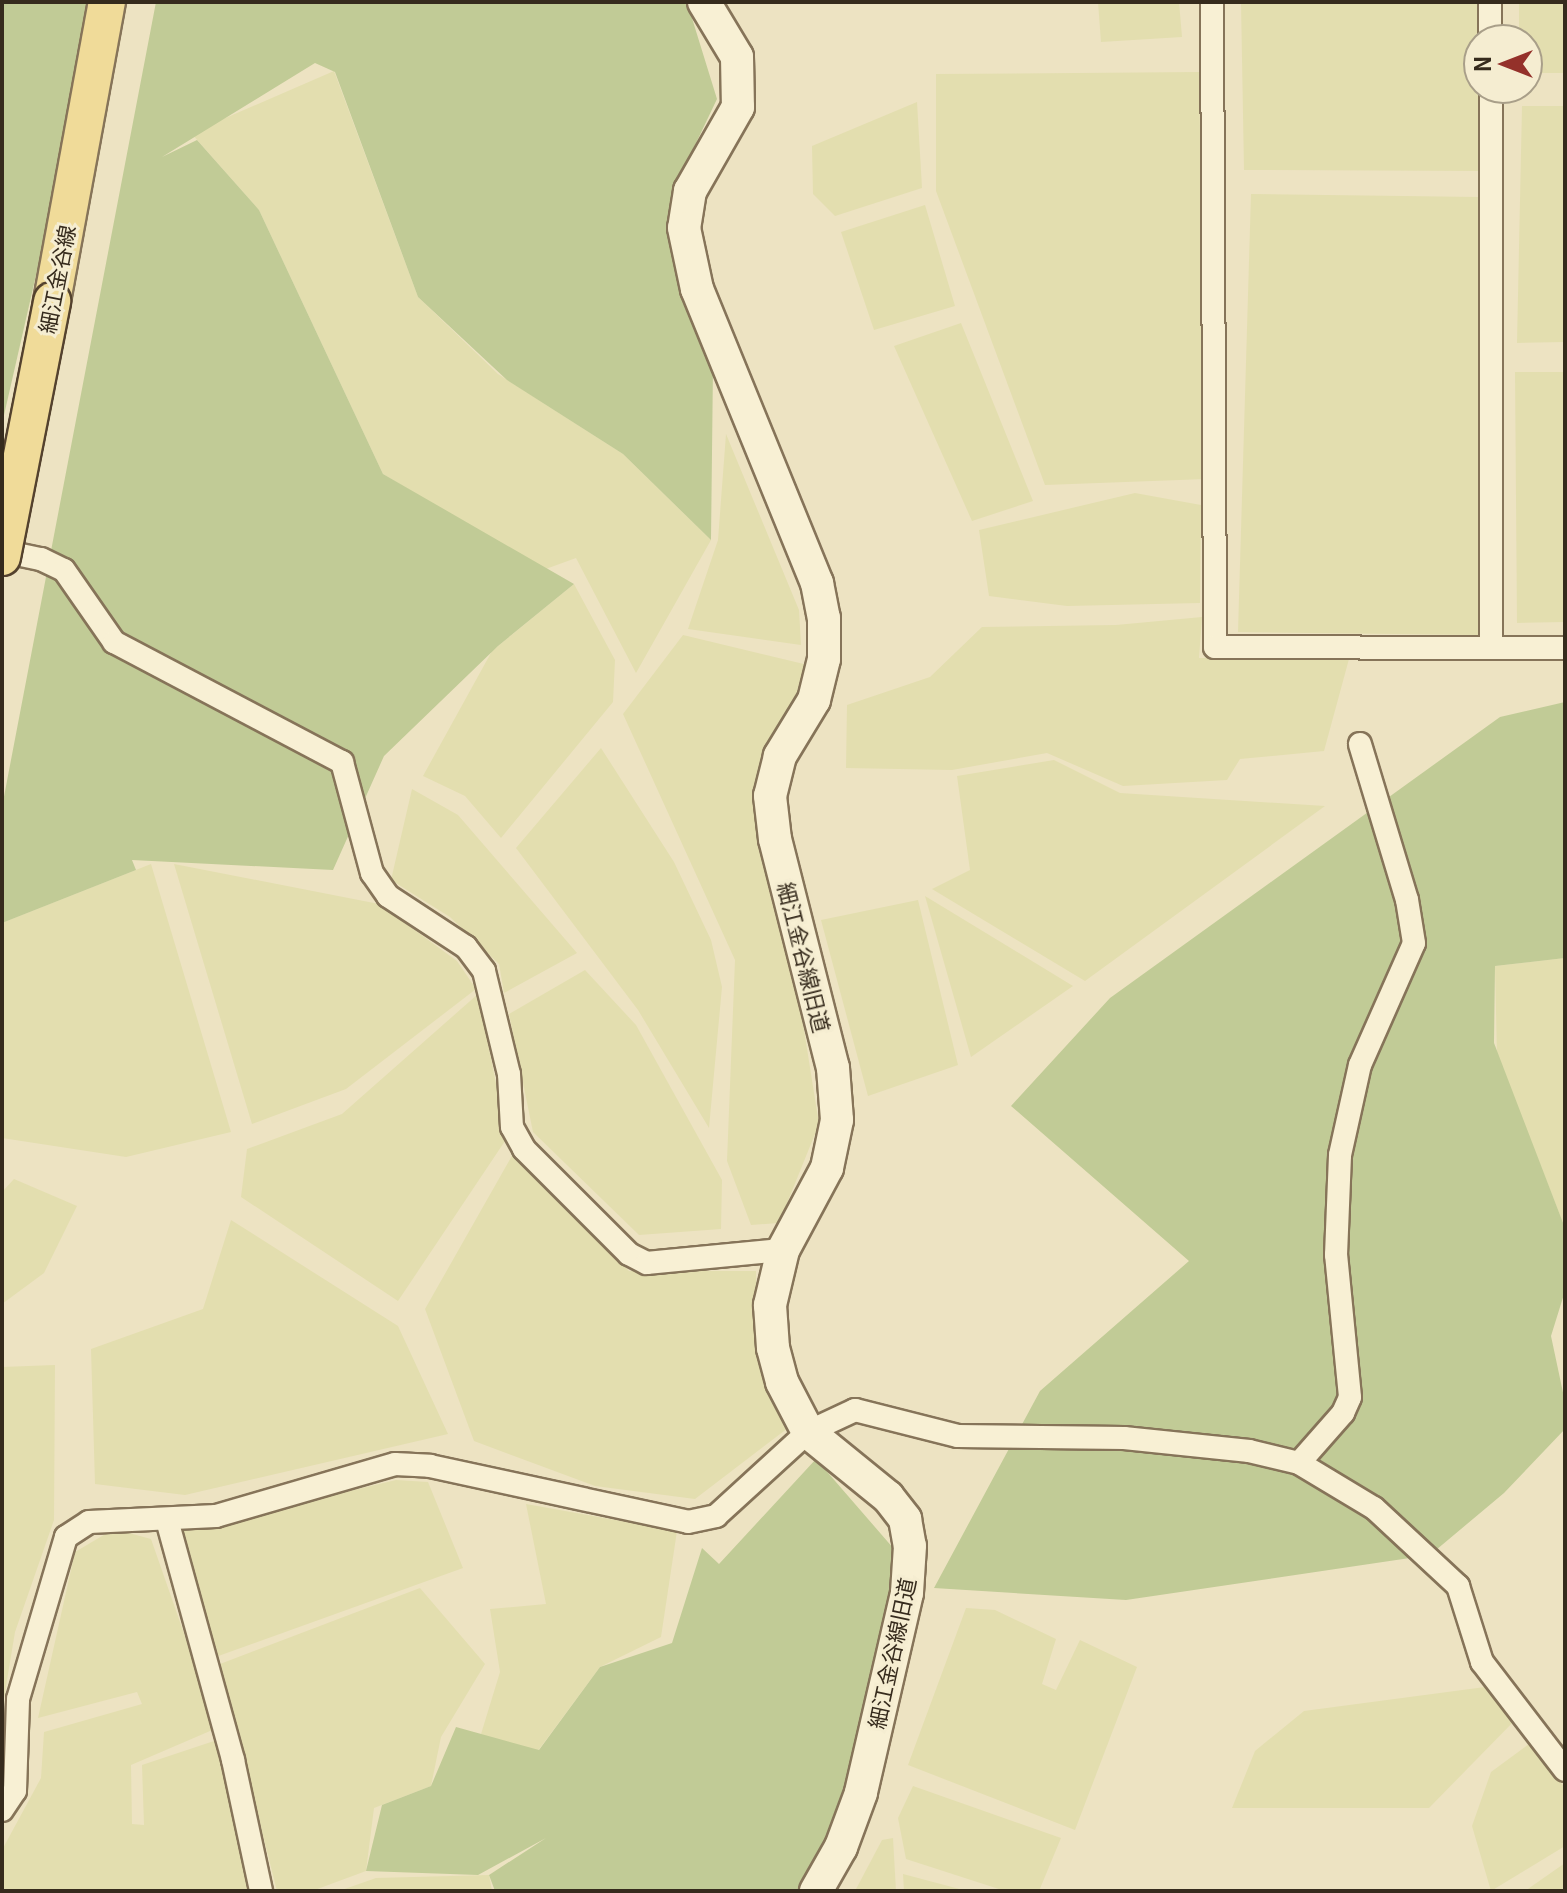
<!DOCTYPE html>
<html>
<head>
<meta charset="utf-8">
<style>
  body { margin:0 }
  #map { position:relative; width:1567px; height:1893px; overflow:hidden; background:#ede3c2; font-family:Georgia,"Noto Sans JP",serif }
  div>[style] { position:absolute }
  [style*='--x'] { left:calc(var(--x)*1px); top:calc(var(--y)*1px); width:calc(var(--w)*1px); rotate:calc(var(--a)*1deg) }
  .farmland>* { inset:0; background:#e3deaf }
  .green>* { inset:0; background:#c1cb96 }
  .roads { filter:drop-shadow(2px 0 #867459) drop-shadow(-2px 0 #867459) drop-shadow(0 2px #867459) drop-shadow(0 -2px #867459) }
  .street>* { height:22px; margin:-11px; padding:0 11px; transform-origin:11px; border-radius:11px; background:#f8f0d4 }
  .secondary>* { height:32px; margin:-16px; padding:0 16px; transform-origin:16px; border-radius:16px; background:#f8f0d4 }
  .primary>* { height:36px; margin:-18px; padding:0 18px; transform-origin:18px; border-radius:18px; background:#f0db99 }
  .bridges { filter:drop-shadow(2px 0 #54422e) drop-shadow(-2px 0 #54422e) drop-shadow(0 2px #54422e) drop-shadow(0 -2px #54422e) }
  .primary-bridge>* { height:36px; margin:-18px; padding:0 18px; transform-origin:18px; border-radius:18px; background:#f0db99 }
  span { translate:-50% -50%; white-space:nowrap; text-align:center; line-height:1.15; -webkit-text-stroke:6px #f5edd1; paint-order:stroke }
  .street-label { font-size:22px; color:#362b1d }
  .frame { position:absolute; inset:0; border:4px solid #362b1d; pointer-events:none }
  .north { position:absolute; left:1463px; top:24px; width:80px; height:80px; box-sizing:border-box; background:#f5edd1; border:2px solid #a99f89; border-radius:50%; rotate:270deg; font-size:22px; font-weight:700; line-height:32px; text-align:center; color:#362b1d }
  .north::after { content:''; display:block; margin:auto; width:28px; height:36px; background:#94312a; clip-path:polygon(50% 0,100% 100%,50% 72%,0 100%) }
</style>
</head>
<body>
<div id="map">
  <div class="farmland">
    <div style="clip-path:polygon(1098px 2px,1179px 2px,1182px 37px,1101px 42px)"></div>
    <div style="clip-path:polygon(1241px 2px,1482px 2px,1482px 171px,1244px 170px)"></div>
    <div style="clip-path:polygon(1519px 2px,1565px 2px,1565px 73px,1527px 73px,1527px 40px,1519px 40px)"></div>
    <div style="clip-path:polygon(334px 71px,418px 297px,498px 374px,623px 454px,711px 540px,636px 673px,576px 558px,543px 570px,383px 474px,259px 210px,191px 133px)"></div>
    <div style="clip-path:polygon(1199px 72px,1206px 479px,1045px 485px,936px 191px,936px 74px)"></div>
    <div style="clip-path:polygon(917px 102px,922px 188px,835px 216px,813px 194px,812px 146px)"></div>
    <div style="clip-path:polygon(1522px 106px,1565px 106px,1565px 342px,1517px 343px)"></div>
    <div style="clip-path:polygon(1251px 194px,1478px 197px,1478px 635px,1238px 632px)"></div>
    <div style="clip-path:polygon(925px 205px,955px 306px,874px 330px,841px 232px)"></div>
    <div style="clip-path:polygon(961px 323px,1033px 501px,972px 521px,894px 346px)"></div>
    <div style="clip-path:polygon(1515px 372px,1565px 372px,1565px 622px,1517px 623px)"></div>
    <div style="clip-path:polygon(726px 434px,799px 610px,801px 645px,688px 629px,718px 540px)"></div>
    <div style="clip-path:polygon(1135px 493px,1201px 505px,1200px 603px,1067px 606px,989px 596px,979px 530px)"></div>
    <div style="clip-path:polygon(574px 584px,615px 660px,613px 702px,501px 838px,465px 796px,423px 776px,492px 651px)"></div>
    <div style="clip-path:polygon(1202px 617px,1199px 658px,1349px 659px,1324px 751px,1240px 759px,1227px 780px,1123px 786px,1047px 753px,952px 770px,846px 768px,847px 705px,930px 677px,982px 627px,1116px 625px)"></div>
    <div style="clip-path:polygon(683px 635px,808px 665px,797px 705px,769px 753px,756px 821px,794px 967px,819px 1124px,779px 1223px,751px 1225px,727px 1161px,735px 960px,623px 714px)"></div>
    <div style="clip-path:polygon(601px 748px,674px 862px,711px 940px,722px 987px,709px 1128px,638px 1010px,516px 848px)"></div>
    <div style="clip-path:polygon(1054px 760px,1120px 793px,1325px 806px,1085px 981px,932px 889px,970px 870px,957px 776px)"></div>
    <div style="clip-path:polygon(412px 789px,458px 815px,577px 953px,504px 993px,499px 964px,450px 917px,391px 880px)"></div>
    <div style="clip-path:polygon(151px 864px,231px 1132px,126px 1157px,2px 1138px,2px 923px)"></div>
    <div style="clip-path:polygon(174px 864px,379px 904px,457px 961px,476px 989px,346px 1089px,252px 1124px)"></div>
    <div style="clip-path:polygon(925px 896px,1073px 986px,971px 1057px)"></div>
    <div style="clip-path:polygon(918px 900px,958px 1065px,868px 1096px,821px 920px)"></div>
    <div style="clip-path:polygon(1565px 958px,1565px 1228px,1497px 1055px,1495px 966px)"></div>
    <div style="clip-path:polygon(585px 970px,636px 1025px,722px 1180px,721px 1229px,639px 1235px,533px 1132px,509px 1014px)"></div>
    <div style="clip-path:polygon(478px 994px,507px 1138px,398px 1301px,241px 1197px,247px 1149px,342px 1114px)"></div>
    <div style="clip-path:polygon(513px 1154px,629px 1271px,756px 1271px,758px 1353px,788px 1428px,695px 1499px,595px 1486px,474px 1441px,425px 1309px)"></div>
    <div style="clip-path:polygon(14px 1179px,77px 1206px,44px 1273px,2px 1304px,2px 1192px)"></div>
    <div style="clip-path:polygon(231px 1220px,398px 1326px,448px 1434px,185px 1495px,95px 1484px,91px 1349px,203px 1309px)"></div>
    <div style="clip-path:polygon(55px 1365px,54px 1520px,15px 1632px,2px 1710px,2px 1367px)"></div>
    <div style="clip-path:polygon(396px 1480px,428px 1482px,463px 1568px,210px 1659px,181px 1531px)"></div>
    <div style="clip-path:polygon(526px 1504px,677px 1531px,661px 1637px,600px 1667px,534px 1756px,481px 1734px,500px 1672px,490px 1609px,546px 1604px)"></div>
    <div style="clip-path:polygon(114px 1529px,151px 1539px,217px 1728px,131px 1765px,132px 1824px,144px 1825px,142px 1765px,226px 1737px,250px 1891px,2px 1891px,2px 1850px,41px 1778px,44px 1732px,142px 1704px,137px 1692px,38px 1718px,75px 1552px)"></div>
    <div style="clip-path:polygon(420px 1588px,485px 1664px,441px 1737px,431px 1786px,374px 1808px,366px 1871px,312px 1891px,277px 1891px,220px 1664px)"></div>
    <div style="clip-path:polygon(966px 1608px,995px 1610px,1056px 1639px,1042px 1684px,1056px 1690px,1080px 1640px,1137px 1667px,1075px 1830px,908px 1765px)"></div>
    <div style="clip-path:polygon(1485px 1687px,1520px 1715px,1429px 1808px,1232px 1808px,1255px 1751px,1304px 1711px)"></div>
    <div style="clip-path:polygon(1529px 1744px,1565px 1788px,1565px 1846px,1491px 1891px,1472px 1826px,1491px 1772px)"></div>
    <div style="clip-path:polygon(913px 1786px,1061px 1838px,1039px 1891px,1005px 1891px,906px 1859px,898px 1818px)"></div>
    <div style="clip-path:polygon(893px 1838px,896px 1891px,855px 1891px,882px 1840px)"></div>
    <div style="clip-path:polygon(1565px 1863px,1565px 1891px,1525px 1891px)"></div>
    <div style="clip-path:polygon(903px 1874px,967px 1891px,904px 1891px)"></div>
    <div style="clip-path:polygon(489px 1875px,492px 1891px,339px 1891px,376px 1878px)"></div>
  </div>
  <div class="green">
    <div style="clip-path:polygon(2px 2px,87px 2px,55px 192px,2px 424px)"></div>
    <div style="clip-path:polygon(156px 2px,687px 2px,717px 99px,676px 185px,668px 232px,713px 366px,711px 540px,623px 454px,507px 380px,418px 297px,335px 72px,315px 63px,162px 157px,197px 140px,259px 210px,383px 474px,574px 584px,498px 646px,384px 756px,333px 870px,132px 860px,136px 870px,2px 923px,2px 807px)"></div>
    <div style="clip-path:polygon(1565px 702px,1565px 958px,1495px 966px,1494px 1043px,1565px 1228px,1565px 1291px,1551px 1336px,1565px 1402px,1565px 1429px,1504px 1493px,1430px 1555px,1126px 1600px,934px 1588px,1040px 1391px,1189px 1261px,1011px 1106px,1110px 998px,1500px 717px)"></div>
    <div style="clip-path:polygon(816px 1459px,894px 1549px,892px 1623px,843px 1793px,804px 1891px,495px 1891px,489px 1875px,546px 1838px,478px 1875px,366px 1871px,382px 1805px,431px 1786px,456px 1727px,539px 1750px,600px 1667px,672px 1643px,702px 1548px,719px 1564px)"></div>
  </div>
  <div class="roads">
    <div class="street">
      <div style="--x:1212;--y:2;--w:645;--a:89.73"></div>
      <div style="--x:1215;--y:647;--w:350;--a:0.2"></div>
      <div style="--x:1490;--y:2;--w:38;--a:90"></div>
      <div style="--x:1491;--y:88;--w:559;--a:90"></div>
      <div style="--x:2;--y:551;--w:40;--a:12"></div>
      <div style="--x:41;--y:559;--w:25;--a:26"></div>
      <div style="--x:64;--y:570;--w:88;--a:55.2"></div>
      <div style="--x:114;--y:642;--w:258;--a:27.8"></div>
      <div style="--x:342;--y:762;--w:115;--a:74.9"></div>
      <div style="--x:372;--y:873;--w:28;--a:55"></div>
      <div style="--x:388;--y:896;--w:93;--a:33.2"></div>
      <div style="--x:466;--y:947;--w:30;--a:53"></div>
      <div style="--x:484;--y:971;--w:106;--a:76.4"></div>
      <div style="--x:509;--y:1074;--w:53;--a:86.8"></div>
      <div style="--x:512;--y:1127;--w:25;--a:61"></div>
      <div style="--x:524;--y:1149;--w:148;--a:45"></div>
      <div style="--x:629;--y:1254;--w:20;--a:27"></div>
      <div style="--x:647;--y:1263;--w:137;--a:-5.5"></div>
      <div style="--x:1299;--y:1463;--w:67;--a:-48.7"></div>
      <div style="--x:1343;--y:1413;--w:17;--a:-66"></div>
      <div style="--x:1350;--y:1397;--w:143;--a:-95.6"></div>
      <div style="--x:1336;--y:1255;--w:100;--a:-87.7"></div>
      <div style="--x:1340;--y:1155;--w:92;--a:-77.5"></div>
      <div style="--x:1360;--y:1065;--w:133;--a:-66.1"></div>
      <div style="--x:1414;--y:943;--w:44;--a:-99.2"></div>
      <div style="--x:1407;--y:900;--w:163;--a:-106.8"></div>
      <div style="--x:167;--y:1520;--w:249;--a:74.6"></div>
      <div style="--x:233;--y:1760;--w:134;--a:77.9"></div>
      <div style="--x:2;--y:1810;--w:23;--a:-56"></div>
      <div style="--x:15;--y:1791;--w:92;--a:-88.1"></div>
      <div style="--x:18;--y:1699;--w:169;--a:-73.5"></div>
      <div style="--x:66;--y:1537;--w:27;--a:-33"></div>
      <div style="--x:89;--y:1522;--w:127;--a:-2.7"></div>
      <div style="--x:216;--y:1516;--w:186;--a:-16.2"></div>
      <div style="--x:395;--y:1464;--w:35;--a:3"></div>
      <div style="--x:430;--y:1466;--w:264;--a:12.2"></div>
      <div style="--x:688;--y:1522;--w:29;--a:-12"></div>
      <div style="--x:716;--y:1516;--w:125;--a:-42.4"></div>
      <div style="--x:808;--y:1432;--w:52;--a:-25.1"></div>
      <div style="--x:855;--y:1410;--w:106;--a:14.2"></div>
      <div style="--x:958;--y:1436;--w:166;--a:0.7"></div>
      <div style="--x:1124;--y:1438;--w:126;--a:5.9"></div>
      <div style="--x:1249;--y:1451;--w:51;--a:13.5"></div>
      <div style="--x:1299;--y:1463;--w:87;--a:31"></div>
      <div style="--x:1374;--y:1508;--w:115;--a:42.9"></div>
      <div style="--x:1458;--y:1586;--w:80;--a:72.5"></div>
      <div style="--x:1482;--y:1662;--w:136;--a:52.5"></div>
    </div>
    <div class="secondary">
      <div style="--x:704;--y:2;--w:64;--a:59"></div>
      <div style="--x:737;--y:57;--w:50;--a:88.9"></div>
      <div style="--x:738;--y:107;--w:97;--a:119.7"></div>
      <div style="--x:690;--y:191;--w:37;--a:99"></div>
      <div style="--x:684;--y:228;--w:62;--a:78"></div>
      <div style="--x:697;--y:289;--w:318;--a:67.8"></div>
      <div style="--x:817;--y:583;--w:36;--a:79"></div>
      <div style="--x:824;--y:618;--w:41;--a:90"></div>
      <div style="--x:824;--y:659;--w:42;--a:103.7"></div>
      <div style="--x:814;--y:700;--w:66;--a:121.3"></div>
      <div style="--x:780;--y:756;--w:41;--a:104"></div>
      <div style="--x:770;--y:796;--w:43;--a:83.4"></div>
      <div style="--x:775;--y:839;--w:236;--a:75.8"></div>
      <div style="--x:833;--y:1068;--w:52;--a:85.6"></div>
      <div style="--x:837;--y:1120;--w:49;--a:101.8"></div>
      <div style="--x:827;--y:1168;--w:93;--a:118.2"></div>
      <div style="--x:783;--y:1250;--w:57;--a:103.3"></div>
      <div style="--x:770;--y:1305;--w:43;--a:86"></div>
      <div style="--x:773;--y:1348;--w:35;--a:75"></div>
      <div style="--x:782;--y:1382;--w:56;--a:62.5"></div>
      <div style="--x:808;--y:1432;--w:103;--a:39.1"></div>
      <div style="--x:888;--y:1497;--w:28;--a:52"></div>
      <div style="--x:905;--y:1519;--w:27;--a:80"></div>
      <div style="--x:910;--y:1546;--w:47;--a:93.7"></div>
      <div style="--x:907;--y:1593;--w:205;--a:103"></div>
      <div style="--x:861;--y:1793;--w:58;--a:110.3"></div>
      <div style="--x:841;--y:1847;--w:51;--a:119.6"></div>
    </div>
    <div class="primary">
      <div style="--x:52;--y:301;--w:304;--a:-79.6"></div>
    </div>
  </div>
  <div class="bridges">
    <div class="primary-bridge">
      <div style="--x:2;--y:557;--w:261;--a:-78.9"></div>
    </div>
  </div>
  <div class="street-label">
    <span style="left:56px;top:279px;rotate:-79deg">細江金谷線</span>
    <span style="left:805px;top:957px;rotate:76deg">細江金谷線旧道</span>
    <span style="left:891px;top:1653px;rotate:-78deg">細江金谷線旧道</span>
  </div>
  <div class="frame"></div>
  <div class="north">N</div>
</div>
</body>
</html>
